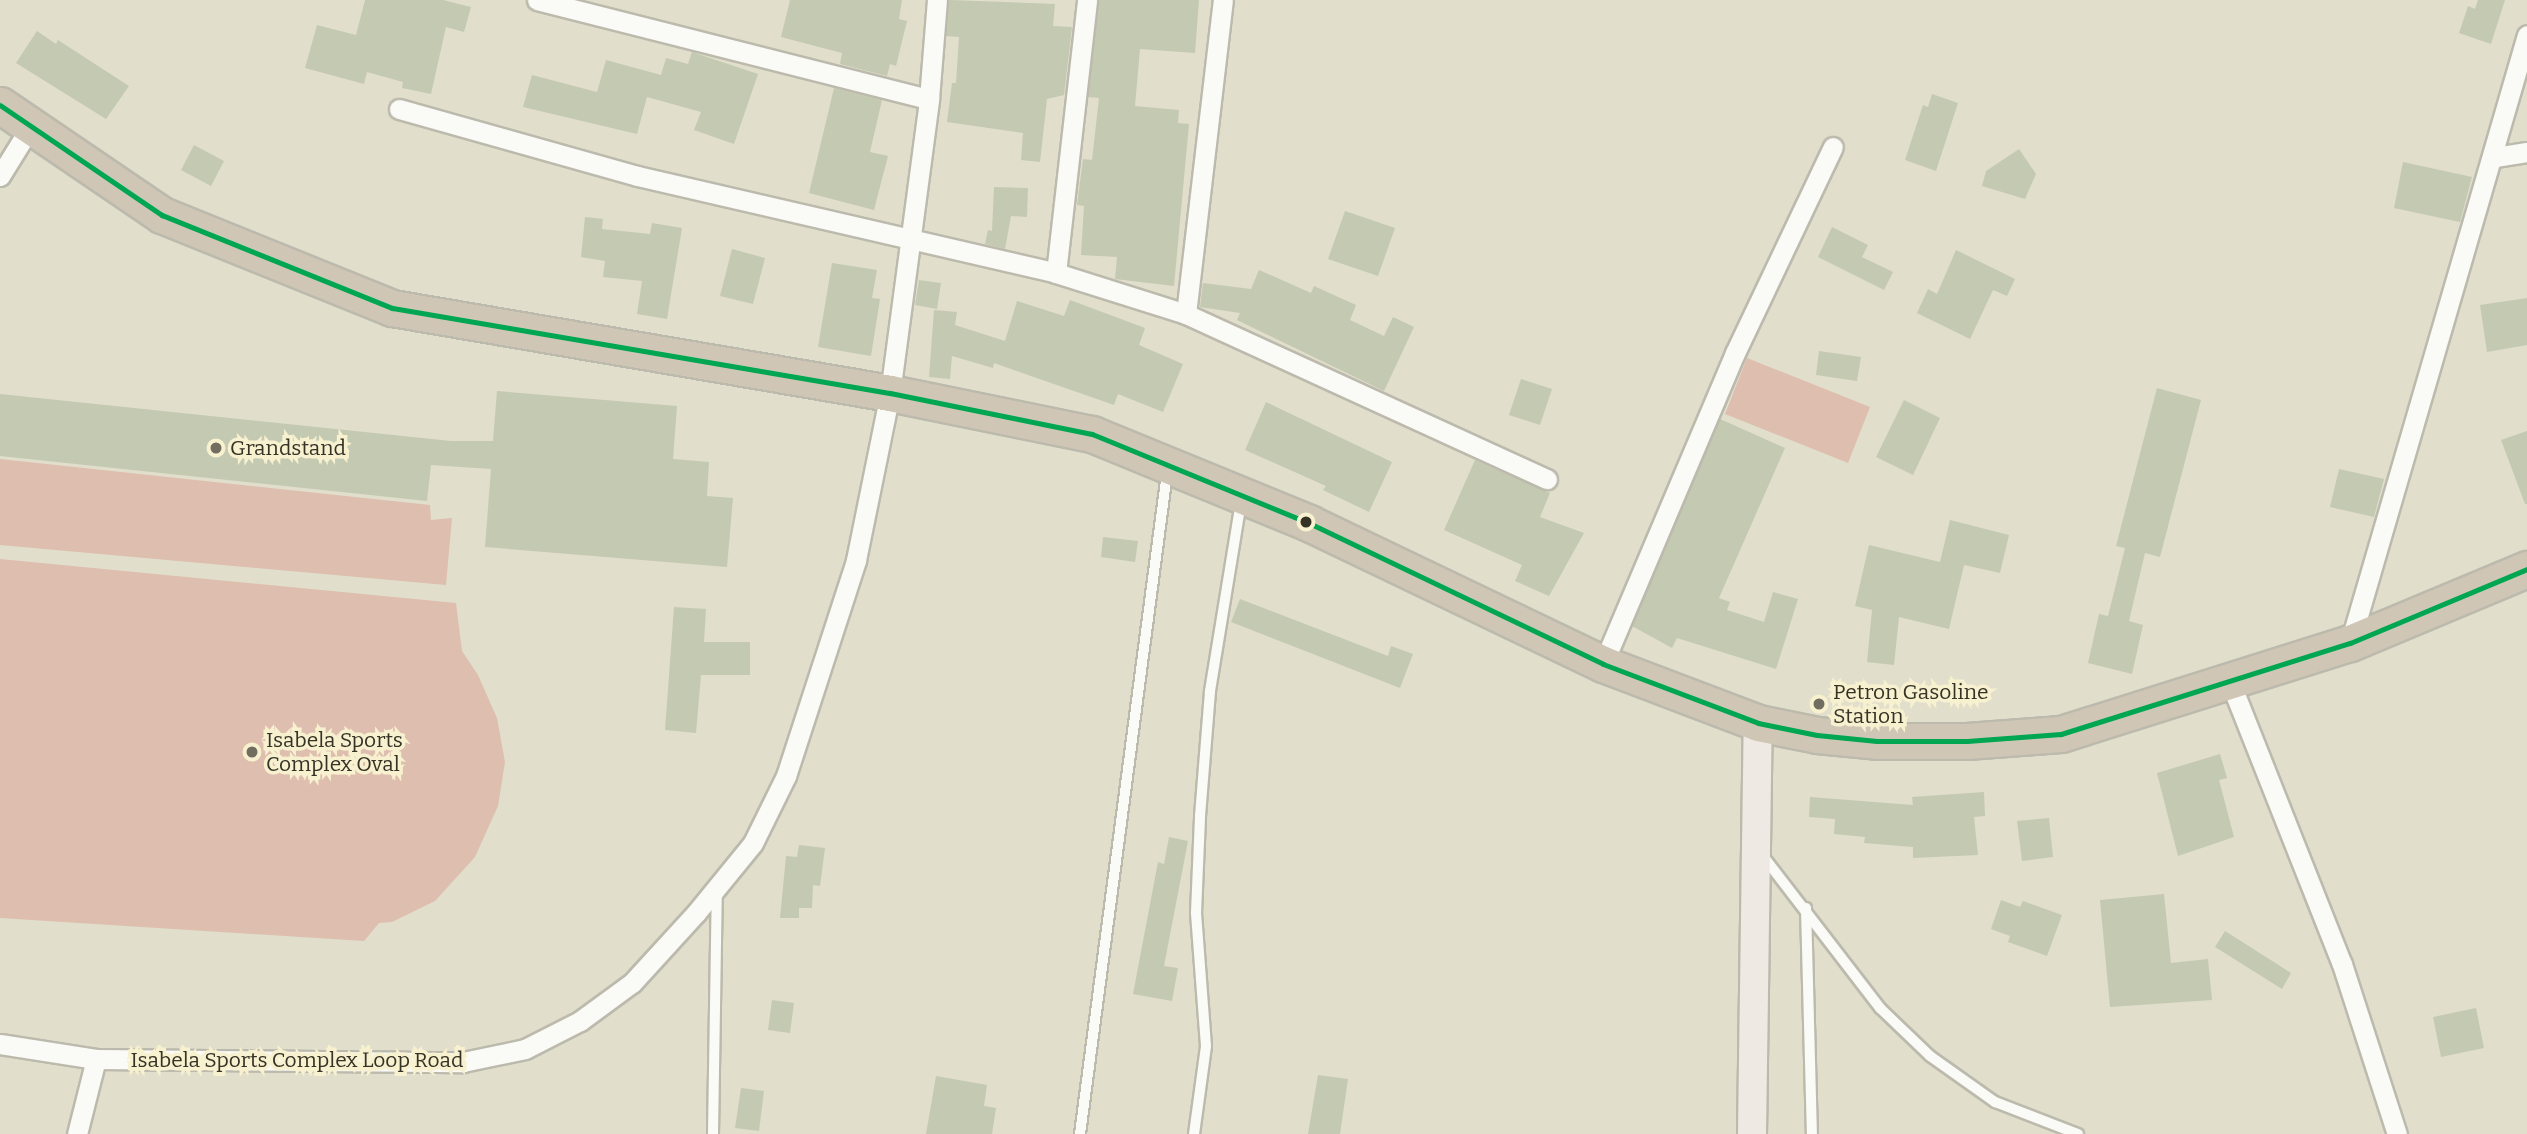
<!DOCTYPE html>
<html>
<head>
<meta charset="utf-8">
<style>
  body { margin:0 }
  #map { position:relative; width:2527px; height:1134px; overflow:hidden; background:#e1decc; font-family:Bitter,serif }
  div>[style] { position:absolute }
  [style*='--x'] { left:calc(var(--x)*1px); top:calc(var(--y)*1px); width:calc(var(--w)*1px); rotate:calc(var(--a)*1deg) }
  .green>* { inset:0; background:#debeae }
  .building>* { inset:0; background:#c4c9b2 }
  .roads { filter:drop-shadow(2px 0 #bcbaac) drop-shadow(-2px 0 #bcbaac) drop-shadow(0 2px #bcbaac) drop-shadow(0 -2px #bcbaac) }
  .lane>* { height:10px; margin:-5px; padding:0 5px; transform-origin:5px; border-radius:5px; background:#fafaf7 }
  .street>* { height:19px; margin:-9.5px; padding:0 9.5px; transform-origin:9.5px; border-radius:9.5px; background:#fafaf7 }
  .secondary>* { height:28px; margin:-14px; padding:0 14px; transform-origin:14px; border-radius:14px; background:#eeeae3 }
  .highway>* { height:35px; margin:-17.5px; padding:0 17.5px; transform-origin:17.5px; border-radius:17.5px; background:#d0c6b6 }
  .bus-1>* { height:5px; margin:-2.5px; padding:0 2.5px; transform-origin:2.5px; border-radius:2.5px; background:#00a651 }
  .dots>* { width:19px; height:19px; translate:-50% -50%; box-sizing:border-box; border:4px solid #f8f1d0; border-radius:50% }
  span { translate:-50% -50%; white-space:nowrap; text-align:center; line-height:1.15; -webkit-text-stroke:7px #f8f1d0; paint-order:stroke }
  .poi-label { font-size:21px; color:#353226 }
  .left { translate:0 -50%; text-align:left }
  .street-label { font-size:21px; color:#353226 }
</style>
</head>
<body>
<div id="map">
  <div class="green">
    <div style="clip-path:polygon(1747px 358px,1870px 407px,1848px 463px,1725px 414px)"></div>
    <div style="clip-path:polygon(0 459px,430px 505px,431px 520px,452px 518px,446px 585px,0 545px)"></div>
    <div style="clip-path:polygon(0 559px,456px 603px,462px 651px,478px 675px,497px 718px,505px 762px,498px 806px,475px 857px,435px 901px,392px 922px,379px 923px,364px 941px,0 918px)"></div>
  </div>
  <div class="building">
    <div style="clip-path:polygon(365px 0,443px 0,471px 7px,464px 32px,446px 27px,431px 94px,402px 88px,403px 82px,367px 72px,364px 84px,305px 68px,317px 25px,356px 35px)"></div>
    <div style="clip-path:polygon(790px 0,902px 0,899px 19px,907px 21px,896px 66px,890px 64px,887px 76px,840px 64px,842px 53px,781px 37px)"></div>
    <div style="clip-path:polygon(949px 0,1055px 4px,1053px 26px,1072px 27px,1064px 95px,1047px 99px,1040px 162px,1021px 160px,1023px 133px,947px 122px,952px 83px,956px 83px,959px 37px,946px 36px)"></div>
    <div style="clip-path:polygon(1099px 0,1199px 0,1195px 53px,1140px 49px,1135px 106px,1179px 110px,1178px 123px,1189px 124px,1174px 286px,1115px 279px,1117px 257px,1081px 255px,1084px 206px,1077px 205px,1083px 159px,1092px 160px,1099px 98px,1088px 97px)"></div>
    <div style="clip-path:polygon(2478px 0,2505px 0,2491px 44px,2459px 33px,2468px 6px,2475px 9px)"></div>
    <div style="clip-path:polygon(37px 31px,56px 44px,58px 40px,129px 86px,106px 119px,16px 63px)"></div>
    <div style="clip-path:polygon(692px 52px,758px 74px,734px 144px,694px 130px,701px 112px,647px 97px,637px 134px,523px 107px,532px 75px,597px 92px,606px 60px,661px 75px,666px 58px,688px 64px)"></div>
    <div style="clip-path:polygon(834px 88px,882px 100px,870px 152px,888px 156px,874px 210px,809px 193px)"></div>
    <div style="clip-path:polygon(1932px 94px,1958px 103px,1936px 171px,1905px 160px,1923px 105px,1928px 107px)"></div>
    <div style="clip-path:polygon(194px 145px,224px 161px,211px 186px,181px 170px)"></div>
    <div style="clip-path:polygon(2019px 149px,2036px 174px,2025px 199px,1982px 186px,1986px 171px)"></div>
    <div style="clip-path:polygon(2403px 162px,2472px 177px,2460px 222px,2394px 208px)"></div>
    <div style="clip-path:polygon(994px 187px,1028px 188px,1027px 217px,1011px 216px,1005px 249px,985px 244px,988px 230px,992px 231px)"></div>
    <div style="clip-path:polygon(1345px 211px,1395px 228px,1378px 276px,1328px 259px)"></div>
    <div style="clip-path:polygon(585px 217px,603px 219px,602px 229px,650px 234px,652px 223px,682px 228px,667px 319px,637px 314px,642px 281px,603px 277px,605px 261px,581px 257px)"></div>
    <div style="clip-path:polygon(1832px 227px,1868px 245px,1862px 257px,1893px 272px,1884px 290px,1818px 257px)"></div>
    <div style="clip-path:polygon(732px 249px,765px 258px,753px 304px,720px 296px)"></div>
    <div style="clip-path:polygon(1956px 250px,2015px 279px,2007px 296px,1993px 290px,1970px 339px,1917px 313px,1928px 289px,1937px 294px)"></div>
    <div style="clip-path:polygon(832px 263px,877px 270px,872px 298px,880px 299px,871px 356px,818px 347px)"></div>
    <div style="clip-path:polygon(1259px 270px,1311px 293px,1314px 286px,1356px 305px,1350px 320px,1384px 336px,1393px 317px,1414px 327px,1384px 391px,1237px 320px,1240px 313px,1200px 307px,1203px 283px,1251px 289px)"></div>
    <div style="clip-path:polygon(919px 280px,941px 283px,937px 309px,915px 305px)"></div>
    <div style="clip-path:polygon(2527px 298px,2527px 345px,2487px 352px,2480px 305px)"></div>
    <div style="clip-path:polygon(1070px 300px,1145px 328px,1139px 345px,1183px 364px,1163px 412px,1118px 394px,1114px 405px,994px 363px,993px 368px,952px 356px,950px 379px,929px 377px,934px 310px,957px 312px,955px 325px,1005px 341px,1017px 301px,1064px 316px)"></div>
    <div style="clip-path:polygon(1819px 351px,1861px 357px,1857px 381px,1816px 375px)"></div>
    <div style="clip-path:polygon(1521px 379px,1552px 389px,1540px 425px,1509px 415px)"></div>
    <div style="clip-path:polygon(2157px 388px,2201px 400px,2160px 557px,2145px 553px,2129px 621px,2143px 625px,2132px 674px,2088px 663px,2099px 614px,2108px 616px,2125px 548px,2116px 546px)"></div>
    <div style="clip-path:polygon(497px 391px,677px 406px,673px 459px,709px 462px,707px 496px,733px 498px,727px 567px,485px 547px,491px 469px,431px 465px,427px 501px,0 456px,0 394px,451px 441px,493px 441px)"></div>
    <div style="clip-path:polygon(1904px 400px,1940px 418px,1913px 475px,1876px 457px)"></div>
    <div style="clip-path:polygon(1266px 402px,1392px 462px,1369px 512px,1323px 490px,1326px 486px,1245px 450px)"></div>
    <div style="clip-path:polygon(1720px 419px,1785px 448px,1719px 598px,1730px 602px,1727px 610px,1764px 622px,1773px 592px,1798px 599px,1776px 669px,1677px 638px,1672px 648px,1632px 626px)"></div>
    <div style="clip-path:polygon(2527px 431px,2527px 504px,2525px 504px,2501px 440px)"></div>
    <div style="clip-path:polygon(1475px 460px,1550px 493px,1540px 517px,1584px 533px,1549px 596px,1515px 581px,1522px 565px,1444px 530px)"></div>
    <div style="clip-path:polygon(2339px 469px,2384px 479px,2374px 517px,2330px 507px)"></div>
    <div style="clip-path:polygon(1950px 520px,2009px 535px,2000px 573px,1964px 565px,1949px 629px,1899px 617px,1894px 665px,1867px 662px,1872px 610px,1855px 606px,1869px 545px,1940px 562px)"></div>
    <div style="clip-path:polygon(1103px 537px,1138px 541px,1135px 562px,1101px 557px)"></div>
    <div style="clip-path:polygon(1240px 599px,1388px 656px,1391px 646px,1413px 654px,1400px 688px,1231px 622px)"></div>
    <div style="clip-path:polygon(674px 607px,706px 609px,704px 642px,750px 642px,750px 675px,701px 675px,696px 733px,665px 730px)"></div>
    <div style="clip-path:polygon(2220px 754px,2227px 778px,2219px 780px,2234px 837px,2178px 856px,2157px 773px)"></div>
    <div style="clip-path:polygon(1984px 792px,1985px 816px,1974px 817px,1978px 855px,1913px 858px,1913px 847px,1864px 843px,1865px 837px,1834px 834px,1835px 819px,1809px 817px,1810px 797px,1913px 805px,1912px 797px)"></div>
    <div style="clip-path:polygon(2049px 818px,2053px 857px,2022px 861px,2017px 821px)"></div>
    <div style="clip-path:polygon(1169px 837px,1188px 841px,1164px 966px,1178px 968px,1172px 1001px,1133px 994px,1158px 862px,1164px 864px)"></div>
    <div style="clip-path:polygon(799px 845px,825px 848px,820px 886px,813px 885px,812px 908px,799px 908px,799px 918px,780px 918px,786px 856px,797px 857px)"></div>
    <div style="clip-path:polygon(2164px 894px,2171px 963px,2208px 959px,2212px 1000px,2110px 1007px,2100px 900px)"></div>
    <div style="clip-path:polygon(2001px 900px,2020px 907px,2023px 901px,2062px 915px,2047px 956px,2008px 942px,2010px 936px,1991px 929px)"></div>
    <div style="clip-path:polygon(2225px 931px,2291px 973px,2282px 989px,2215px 947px)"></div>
    <div style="clip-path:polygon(772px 1000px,794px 1003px,790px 1033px,768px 1030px)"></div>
    <div style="clip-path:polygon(2476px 1008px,2484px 1048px,2441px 1057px,2433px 1017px)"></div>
    <div style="clip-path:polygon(1318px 1075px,1348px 1079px,1340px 1134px,1308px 1134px)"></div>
    <div style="clip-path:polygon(936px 1076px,987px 1085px,984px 1106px,996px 1108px,992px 1134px,926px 1134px)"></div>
    <div style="clip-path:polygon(741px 1088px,764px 1091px,759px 1131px,735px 1128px)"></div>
  </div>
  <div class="roads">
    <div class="lane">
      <div style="--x:1763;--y:856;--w:192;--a:52.4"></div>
      <div style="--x:1880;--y:1008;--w:69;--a:43.8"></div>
      <div style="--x:1930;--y:1056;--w:80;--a:35.3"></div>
      <div style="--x:1995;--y:1102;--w:89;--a:21.1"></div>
      <div style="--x:1806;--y:908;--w:226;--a:88.5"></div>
      <div style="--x:713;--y:1134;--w:243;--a:-89.1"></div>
      <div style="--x:1080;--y:1134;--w:667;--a:-82.5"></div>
      <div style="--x:1194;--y:1134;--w:89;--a:-82.2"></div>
      <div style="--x:1206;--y:1046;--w:133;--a:-94.3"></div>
      <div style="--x:1196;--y:913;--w:97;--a:-87.6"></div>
      <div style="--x:1200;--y:816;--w:125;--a:-85.4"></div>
      <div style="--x:1210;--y:691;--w:192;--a:-80.7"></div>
    </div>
    <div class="street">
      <div style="--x:537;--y:0;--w:404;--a:14.2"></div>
      <div style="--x:399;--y:109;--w:247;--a:15.7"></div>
      <div style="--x:637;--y:176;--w:430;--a:13"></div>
      <div style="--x:1056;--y:273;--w:136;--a:17.5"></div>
      <div style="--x:1186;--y:314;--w:397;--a:24.6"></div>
      <div style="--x:2495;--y:157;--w:32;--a:-9"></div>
      <div style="--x:0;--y:176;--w:59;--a:-58.2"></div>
      <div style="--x:1056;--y:273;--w:275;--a:-83.5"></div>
      <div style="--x:1186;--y:314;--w:316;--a:-83.3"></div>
      <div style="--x:2350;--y:643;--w:633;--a:-73.77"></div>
      <div style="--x:1603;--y:664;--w:338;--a:-67"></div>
      <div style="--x:1735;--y:353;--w:228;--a:-64.6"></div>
      <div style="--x:2231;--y:684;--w:301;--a:68.4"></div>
      <div style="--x:2342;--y:964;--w:179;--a:72.1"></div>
      <div style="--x:0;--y:1044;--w:97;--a:8.9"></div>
      <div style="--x:96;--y:1059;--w:367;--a:0.5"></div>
      <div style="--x:463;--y:1062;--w:63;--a:-11.8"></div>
      <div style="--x:525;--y:1049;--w:62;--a:-27"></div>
      <div style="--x:580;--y:1021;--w:64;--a:-36.2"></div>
      <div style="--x:632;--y:983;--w:95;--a:-47.6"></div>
      <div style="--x:696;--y:913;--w:90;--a:-50.8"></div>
      <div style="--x:753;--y:843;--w:75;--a:-63.8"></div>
      <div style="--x:786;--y:776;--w:227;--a:-72"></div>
      <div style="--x:856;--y:560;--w:170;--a:-78.5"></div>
      <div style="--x:890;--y:393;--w:297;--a:-82.4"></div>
      <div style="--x:929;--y:99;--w:99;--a:-85.4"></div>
      <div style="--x:77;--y:1134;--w:77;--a:-75.8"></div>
    </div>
    <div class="secondary">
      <div style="--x:1752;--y:1134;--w:411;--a:-89.2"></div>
    </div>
    <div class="highway">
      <div style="--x:0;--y:105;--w:196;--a:34.2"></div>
      <div style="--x:162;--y:215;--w:248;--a:22"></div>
      <div style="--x:392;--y:308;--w:505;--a:9.69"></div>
      <div style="--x:890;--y:393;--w:206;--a:11.5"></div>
      <div style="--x:1092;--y:434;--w:235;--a:22.3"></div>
      <div style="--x:1309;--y:523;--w:326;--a:25.6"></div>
      <div style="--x:1603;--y:664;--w:166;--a:20.8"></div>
      <div style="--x:1758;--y:723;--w:60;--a:11.5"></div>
      <div style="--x:1817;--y:735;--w:60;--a:5.7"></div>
      <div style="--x:1877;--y:741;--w:90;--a:0"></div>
      <div style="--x:1967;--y:741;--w:94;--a:-4.3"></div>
      <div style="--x:2061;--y:734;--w:303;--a:-17.5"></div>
      <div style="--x:2350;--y:643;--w:192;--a:-22.7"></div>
    </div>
  </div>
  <div class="bus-1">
    <div style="--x:0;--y:105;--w:196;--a:34.2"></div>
    <div style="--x:162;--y:215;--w:248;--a:22"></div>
    <div style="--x:392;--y:308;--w:505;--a:9.69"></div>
    <div style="--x:890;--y:393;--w:206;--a:11.5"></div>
    <div style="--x:1092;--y:434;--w:235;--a:22.3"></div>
    <div style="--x:1309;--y:523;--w:326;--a:25.6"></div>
    <div style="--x:1603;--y:664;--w:166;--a:20.8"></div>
    <div style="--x:1758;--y:723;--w:60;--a:11.5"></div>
    <div style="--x:1817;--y:735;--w:60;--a:5.7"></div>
    <div style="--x:1877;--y:741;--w:90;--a:0"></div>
    <div style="--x:1967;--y:741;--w:94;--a:-4.3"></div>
    <div style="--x:2061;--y:734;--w:303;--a:-17.5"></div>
    <div style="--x:2350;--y:643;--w:192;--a:-22.7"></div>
  </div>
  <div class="dots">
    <div style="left:216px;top:448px;background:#716e60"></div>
    <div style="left:1306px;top:522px;background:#353226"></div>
    <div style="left:1819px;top:704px;background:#716e60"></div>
    <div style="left:252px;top:752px;background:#716e60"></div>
  </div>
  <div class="poi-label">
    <span class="left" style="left:230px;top:448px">Grandstand</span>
    <span class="left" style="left:1833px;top:704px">Petron Gasoline<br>Station</span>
    <span class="left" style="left:266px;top:752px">Isabela Sports<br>Complex Oval</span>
  </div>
  <div class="street-label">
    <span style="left:297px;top:1060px">Isabela Sports Complex Loop Road</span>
  </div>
</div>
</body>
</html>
